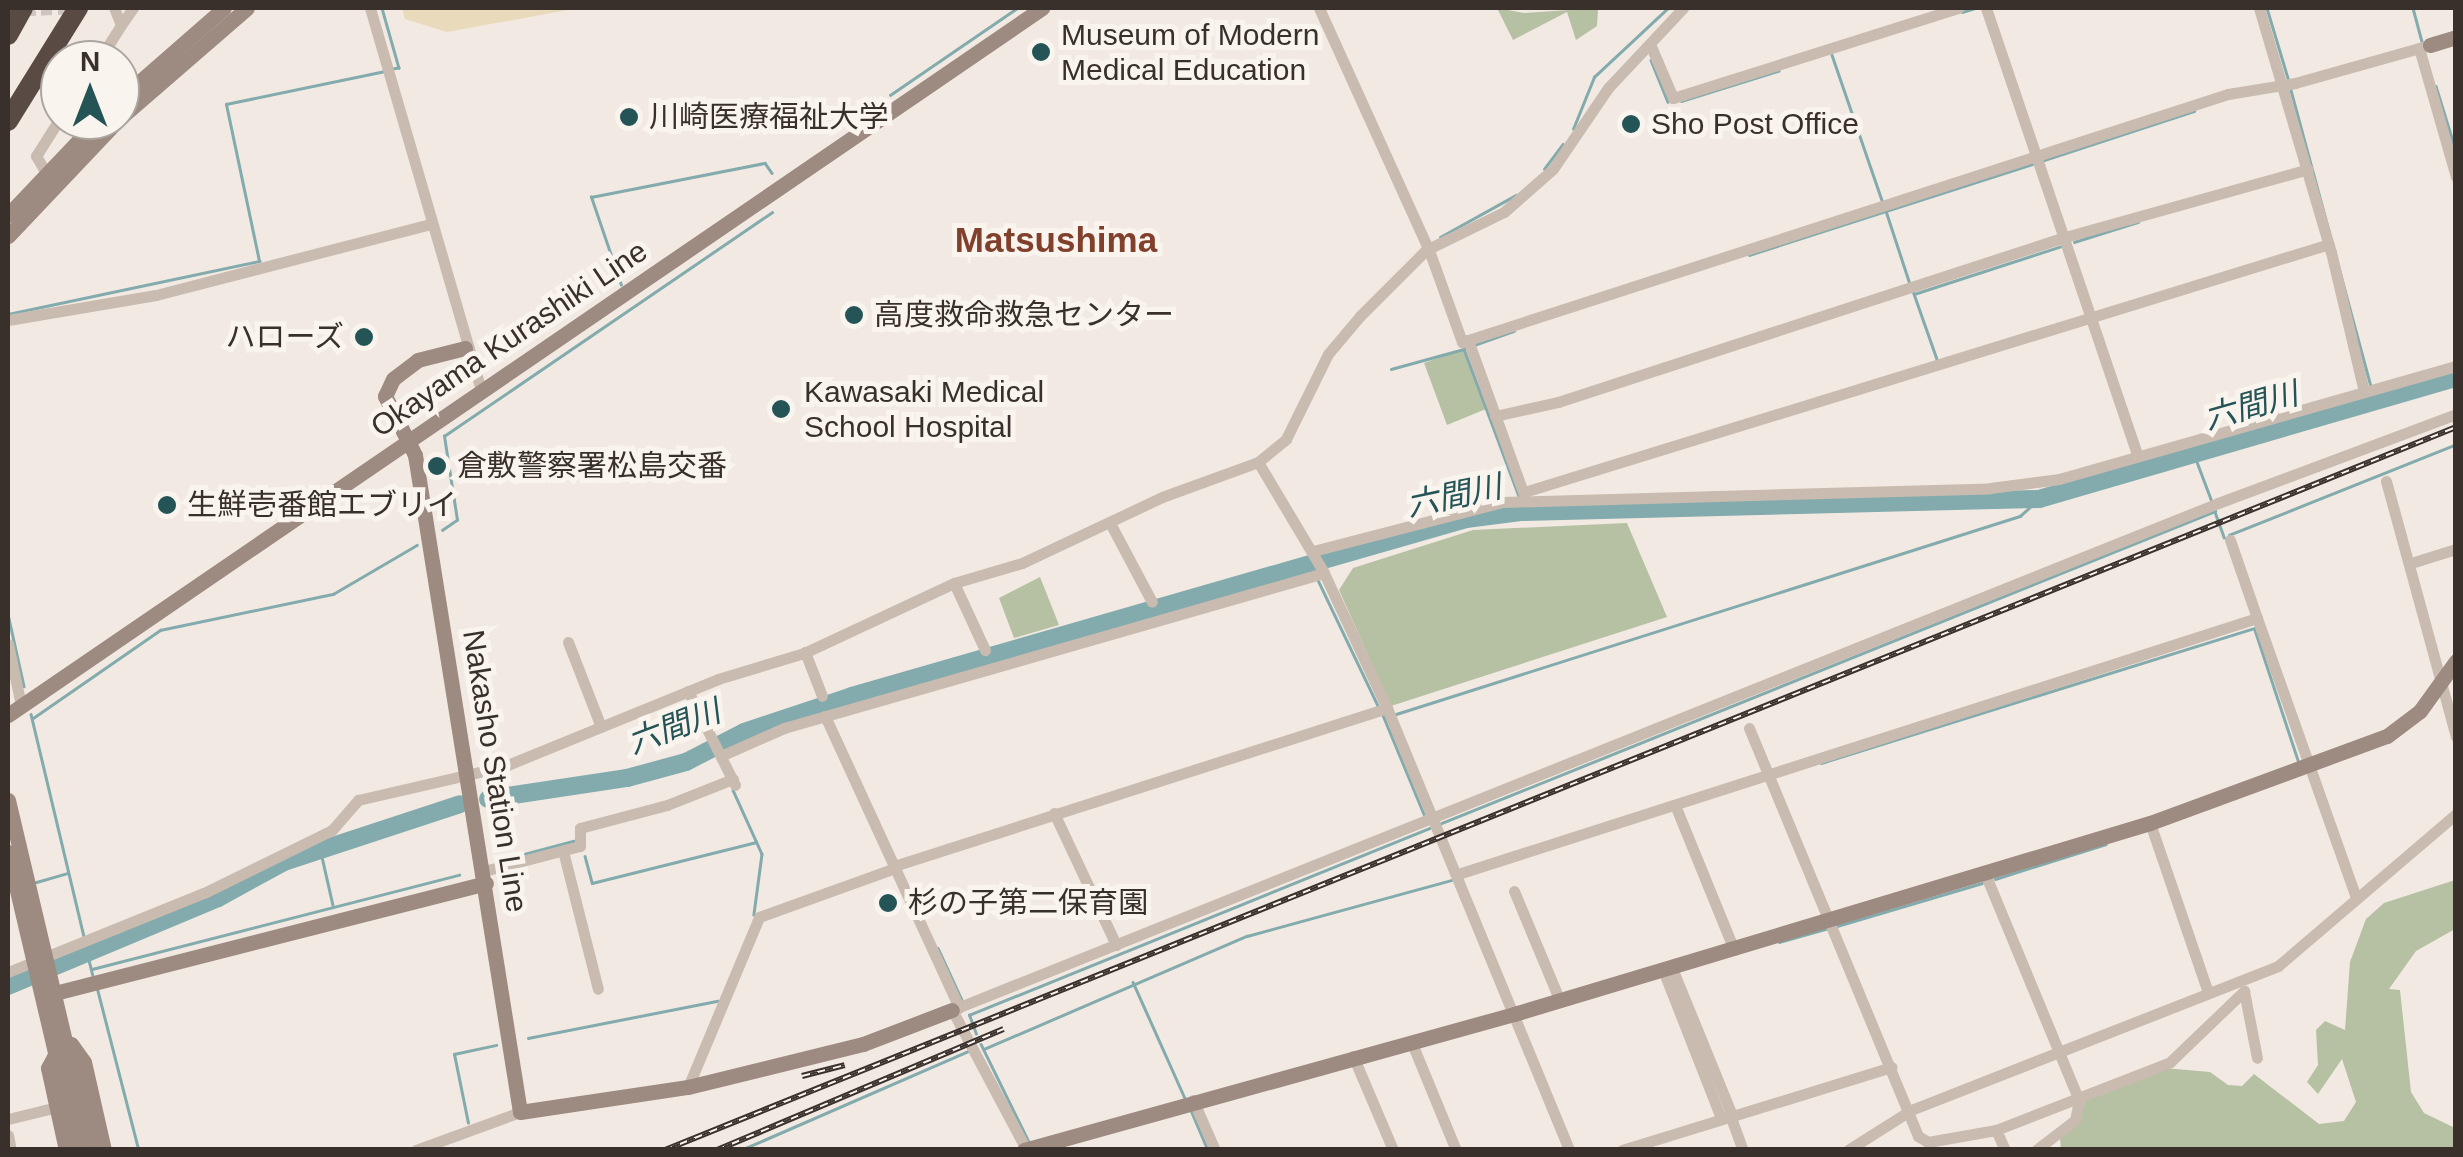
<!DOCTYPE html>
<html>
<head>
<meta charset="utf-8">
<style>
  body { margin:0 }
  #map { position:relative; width:2463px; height:1157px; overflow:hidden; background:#f2eae2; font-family:Arial,"Noto Sans JP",sans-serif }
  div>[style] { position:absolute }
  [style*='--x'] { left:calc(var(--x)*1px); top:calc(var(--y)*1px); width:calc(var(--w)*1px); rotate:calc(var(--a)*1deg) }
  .green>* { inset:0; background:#b6c0a3 }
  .sand>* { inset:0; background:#e9dabc }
  .stream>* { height:2.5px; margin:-1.25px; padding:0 1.25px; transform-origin:1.25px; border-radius:1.25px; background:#83abad }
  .river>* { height:18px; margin:-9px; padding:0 9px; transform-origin:9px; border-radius:9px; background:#83abad }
  .street-tunnel>* { height:11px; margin-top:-5.5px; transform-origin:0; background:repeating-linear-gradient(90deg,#cdc5be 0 11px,transparent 0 16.5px) }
  .street>* { height:11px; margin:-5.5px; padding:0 5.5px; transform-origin:5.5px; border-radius:5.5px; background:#c9bbaf }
  .secondary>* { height:15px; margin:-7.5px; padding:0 7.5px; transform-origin:7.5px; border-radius:7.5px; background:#9d8a80 }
  .highway>* { height:20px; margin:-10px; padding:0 10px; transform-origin:10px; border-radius:10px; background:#594a44 }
  .rail>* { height:6px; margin-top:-3px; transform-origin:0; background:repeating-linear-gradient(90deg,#f9f4ee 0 8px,#39302c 0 16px); box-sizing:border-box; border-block:2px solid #39302c }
  .dots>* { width:28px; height:28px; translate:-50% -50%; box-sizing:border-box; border:5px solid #f9f4ee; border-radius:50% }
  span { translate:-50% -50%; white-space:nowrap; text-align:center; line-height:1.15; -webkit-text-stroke:10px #f9f4ee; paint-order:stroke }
  .poi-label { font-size:30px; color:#39302c }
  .left { translate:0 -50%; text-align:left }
  .right { translate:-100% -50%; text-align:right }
  .street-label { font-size:30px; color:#39302c }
  .water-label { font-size:32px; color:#255457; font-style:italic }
  .quarter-label { font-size:35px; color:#81402c; font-weight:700 }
  .frame { position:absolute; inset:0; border:10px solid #39302c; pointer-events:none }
  .north { position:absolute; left:40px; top:40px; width:100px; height:100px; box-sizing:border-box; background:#f9f4ee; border:2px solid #aca6a0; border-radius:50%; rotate:0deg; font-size:28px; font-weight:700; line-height:40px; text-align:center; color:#39302c }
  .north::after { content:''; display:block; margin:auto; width:35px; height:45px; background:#255457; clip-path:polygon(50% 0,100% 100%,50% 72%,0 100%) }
</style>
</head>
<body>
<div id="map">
  <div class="green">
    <div style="clip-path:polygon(1497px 8px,1524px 13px,1598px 8px,1597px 26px,1576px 40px,1567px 12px,1513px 40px)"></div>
    <div style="clip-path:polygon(1464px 349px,1486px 409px,1447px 425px,1424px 363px)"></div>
    <div style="clip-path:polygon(1627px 523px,1667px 617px,1391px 706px,1339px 590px,1353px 568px,1473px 530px)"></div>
    <div style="clip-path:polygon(1040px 577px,1059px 625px,1014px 638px,999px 598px)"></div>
    <div style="clip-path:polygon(2455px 880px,2455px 929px,2416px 951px,2389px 989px,2400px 990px,2411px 1092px,2424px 1113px,2455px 1128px,2455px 1149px,2061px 1150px,2060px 1138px,2080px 1122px,2086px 1097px,2164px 1068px,2210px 1072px,2228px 1085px,2242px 1086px,2254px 1074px,2319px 1124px,2344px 1121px,2356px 1102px,2342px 1059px,2318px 1094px,2307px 1082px,2318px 1065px,2316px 1030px,2325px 1021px,2345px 1030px,2350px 962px,2366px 919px,2384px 903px)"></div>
  </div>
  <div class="sand">
    <div style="clip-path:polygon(402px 8px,579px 8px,447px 32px,405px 19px)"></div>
  </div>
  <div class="stream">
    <div style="--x:382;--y:8;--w:62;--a:74.2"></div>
    <div style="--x:399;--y:68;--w:6;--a:171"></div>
    <div style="--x:2267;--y:8;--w:73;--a:73.3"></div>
    <div style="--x:2413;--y:8;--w:38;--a:75"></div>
    <div style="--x:1962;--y:12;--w:14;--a:-17"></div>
    <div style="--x:1832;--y:55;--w:157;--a:71"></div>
    <div style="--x:1651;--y:60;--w:45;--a:68"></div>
    <div style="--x:2436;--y:86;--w:68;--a:72.9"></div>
    <div style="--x:2291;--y:90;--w:308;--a:74.9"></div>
    <div style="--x:890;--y:95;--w:154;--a:-34.4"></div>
    <div style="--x:1681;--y:101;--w:102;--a:-17.2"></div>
    <div style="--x:1573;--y:129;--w:56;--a:-68"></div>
    <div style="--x:1594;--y:77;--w:101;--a:-43"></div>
    <div style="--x:2044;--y:160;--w:158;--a:-18.1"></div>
    <div style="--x:1544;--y:169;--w:31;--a:-53"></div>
    <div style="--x:1886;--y:211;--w:77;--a:71.8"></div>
    <div style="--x:1440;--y:237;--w:87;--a:-28.9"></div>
    <div style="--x:2074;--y:242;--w:67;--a:-17.4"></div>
    <div style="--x:1749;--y:255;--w:297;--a:-17.8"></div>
    <div style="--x:621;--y:285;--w:93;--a:-108.8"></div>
    <div style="--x:591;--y:197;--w:177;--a:-11.1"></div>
    <div style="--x:765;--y:163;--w:12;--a:55"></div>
    <div style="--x:1913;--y:291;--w:72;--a:70.6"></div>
    <div style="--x:1914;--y:294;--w:156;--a:-18"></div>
    <div style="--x:8;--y:314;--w:257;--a:-11.9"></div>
    <div style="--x:259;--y:261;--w:160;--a:-101.9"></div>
    <div style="--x:226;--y:104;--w:162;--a:-11.7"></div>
    <div style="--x:1474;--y:345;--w:42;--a:-19.3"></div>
    <div style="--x:1391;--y:369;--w:76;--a:-15.3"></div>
    <div style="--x:1464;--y:349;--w:157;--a:69.5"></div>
    <div style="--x:2194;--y:454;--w:48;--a:69.3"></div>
    <div style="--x:2215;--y:512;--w:27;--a:70"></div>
    <div style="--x:442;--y:530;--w:18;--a:-34"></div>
    <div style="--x:457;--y:520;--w:85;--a:-98.8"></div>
    <div style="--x:444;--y:436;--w:397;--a:-34.3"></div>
    <div style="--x:2229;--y:535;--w:245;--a:-21.8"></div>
    <div style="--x:1318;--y:580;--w:142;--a:64.5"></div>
    <div style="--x:8;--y:614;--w:74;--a:77.5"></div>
    <div style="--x:2255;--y:630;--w:137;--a:71.7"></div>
    <div style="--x:31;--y:714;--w:228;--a:76.6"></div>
    <div style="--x:1383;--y:715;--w:107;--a:67.5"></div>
    <div style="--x:1393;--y:715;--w:658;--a:-17.61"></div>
    <div style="--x:2020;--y:516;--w:25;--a:-42"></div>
    <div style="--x:33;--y:718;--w:155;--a:-34.7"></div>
    <div style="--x:160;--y:630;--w:177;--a:-11.8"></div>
    <div style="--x:333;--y:594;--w:97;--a:-30.3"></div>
    <div style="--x:1821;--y:763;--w:454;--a:-17.3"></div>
    <div style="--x:733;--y:790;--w:70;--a:65.6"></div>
    <div style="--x:762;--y:854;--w:61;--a:97.6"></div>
    <div style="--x:1437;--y:825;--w:839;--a:-21.98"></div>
    <div style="--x:320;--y:848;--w:58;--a:77.2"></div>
    <div style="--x:585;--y:856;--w:28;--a:75"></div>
    <div style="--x:592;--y:883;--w:169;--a:-14"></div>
    <div style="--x:497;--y:861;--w:79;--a:-14.7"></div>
    <div style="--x:1995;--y:879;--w:116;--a:-17.5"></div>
    <div style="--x:33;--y:883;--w:36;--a:-16"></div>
    <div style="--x:1837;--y:926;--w:151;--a:-16.5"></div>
    <div style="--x:1779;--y:942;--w:52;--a:-15.6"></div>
    <div style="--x:85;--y:944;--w:32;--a:76"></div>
    <div style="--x:938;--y:948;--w:57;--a:65.2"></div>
    <div style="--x:92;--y:969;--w:379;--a:-14.4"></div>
    <div style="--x:1133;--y:982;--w:127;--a:65.9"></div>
    <div style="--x:97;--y:987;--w:168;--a:75.6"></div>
    <div style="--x:976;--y:1034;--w:20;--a:-110"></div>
    <div style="--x:969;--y:1015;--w:497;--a:-22.1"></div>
    <div style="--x:528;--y:1038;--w:193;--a:-11.1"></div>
    <div style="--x:981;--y:1044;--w:109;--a:63.9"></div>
    <div style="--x:984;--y:1049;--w:286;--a:-23.3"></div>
    <div style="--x:1247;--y:936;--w:213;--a:-15.3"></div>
    <div style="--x:1191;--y:1110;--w:43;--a:67"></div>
    <div style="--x:468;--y:1123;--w:70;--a:-101.5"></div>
    <div style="--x:454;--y:1054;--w:43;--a:-12.1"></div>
    <div style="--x:741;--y:1150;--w:249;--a:-23.5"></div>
  </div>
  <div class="river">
    <div style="--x:488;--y:799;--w:141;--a:-8.6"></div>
    <div style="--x:627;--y:778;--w:61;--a:-15.2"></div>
    <div style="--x:686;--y:762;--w:65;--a:-27.3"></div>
    <div style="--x:744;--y:732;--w:114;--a:-18.4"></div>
    <div style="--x:852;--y:696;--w:639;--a:-16.08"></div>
    <div style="--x:1466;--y:519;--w:55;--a:-7.3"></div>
    <div style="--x:1521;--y:512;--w:518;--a:-1.44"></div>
    <div style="--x:2039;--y:499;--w:434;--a:-16.2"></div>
    <div style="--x:8;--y:986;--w:228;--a:-22.7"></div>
    <div style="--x:218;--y:898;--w:75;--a:-28.6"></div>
    <div style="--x:284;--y:862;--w:185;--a:-18.2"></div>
  </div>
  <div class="street-tunnel">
    <div style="--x:8;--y:11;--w:70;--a:-2.5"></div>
  </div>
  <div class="street">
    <div style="--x:370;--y:8;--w:399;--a:73.8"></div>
    <div style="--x:1319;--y:8;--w:269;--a:65.6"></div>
    <div style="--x:1430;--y:253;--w:95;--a:70.2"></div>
    <div style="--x:1462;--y:342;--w:805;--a:-17.94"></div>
    <div style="--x:2228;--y:94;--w:68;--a:-9.3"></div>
    <div style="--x:2295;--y:83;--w:140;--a:-15.7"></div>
    <div style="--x:1986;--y:8;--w:471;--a:71.3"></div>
    <div style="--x:2259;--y:8;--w:254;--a:73.6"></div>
    <div style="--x:2331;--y:252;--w:144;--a:76.7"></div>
    <div style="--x:121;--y:25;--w:21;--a:-55"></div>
    <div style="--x:1650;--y:44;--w:59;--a:66.9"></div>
    <div style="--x:1673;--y:98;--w:299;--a:-17.5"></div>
    <div style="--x:2419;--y:48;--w:134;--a:74"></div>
    <div style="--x:99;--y:60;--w:41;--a:-57.8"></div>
    <div style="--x:121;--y:25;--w:18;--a:-112"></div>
    <div style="--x:46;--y:173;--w:20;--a:-120"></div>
    <div style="--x:36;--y:156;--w:45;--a:-57.7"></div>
    <div style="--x:8;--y:320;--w:150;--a:-9.6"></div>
    <div style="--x:156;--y:295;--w:283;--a:-14.5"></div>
    <div style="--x:1468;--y:340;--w:165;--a:70.1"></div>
    <div style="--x:1495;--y:416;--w:65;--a:-12.5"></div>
    <div style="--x:1558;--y:402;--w:533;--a:-18.03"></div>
    <div style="--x:2065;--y:237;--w:252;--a:-15.6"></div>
    <div style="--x:1258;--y:462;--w:127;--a:59.2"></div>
    <div style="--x:1323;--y:571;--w:151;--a:65"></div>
    <div style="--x:1387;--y:708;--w:478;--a:67.6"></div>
    <div style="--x:2386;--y:481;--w:265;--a:74.7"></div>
    <div style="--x:1524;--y:492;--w:842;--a:-17.12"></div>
    <div style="--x:1110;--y:523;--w:89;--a:62"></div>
    <div style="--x:2230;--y:540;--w:83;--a:70.9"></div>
    <div style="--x:1313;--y:551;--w:196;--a:-14.5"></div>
    <div style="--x:1503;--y:502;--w:487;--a:-1.6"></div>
    <div style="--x:1990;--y:488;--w:70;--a:-7.4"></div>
    <div style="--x:2059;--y:479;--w:413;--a:-15.9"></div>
    <div style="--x:2411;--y:563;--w:47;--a:-17.3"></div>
    <div style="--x:954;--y:583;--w:74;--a:65.2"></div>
    <div style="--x:568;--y:642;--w:91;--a:68.8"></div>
    <div style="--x:8;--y:644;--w:62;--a:78"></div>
    <div style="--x:805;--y:652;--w:47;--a:68.9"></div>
    <div style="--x:688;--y:691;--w:105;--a:63.4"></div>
    <div style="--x:825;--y:716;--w:321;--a:65.3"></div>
    <div style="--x:1749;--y:728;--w:442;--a:67.5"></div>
    <div style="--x:1918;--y:1136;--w:12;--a:31"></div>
    <div style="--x:1928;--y:1142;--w:69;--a:-10"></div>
    <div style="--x:1996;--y:1130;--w:187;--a:-21.3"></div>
    <div style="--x:2170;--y:1062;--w:103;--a:-43.8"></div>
    <div style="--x:723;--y:755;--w:67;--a:-23.9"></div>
    <div style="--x:784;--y:728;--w:562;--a:-16.02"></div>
    <div style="--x:1677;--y:810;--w:151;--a:67.8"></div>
    <div style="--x:1054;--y:813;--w:146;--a:64.8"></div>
    <div style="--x:2150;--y:823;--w:179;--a:71.1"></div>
    <div style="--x:563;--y:851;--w:142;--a:75.8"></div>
    <div style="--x:894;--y:866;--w:518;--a:-17.77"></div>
    <div style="--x:484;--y:871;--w:99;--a:-14.6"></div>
    <div style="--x:580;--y:846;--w:18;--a:-90"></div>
    <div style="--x:580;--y:828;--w:90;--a:-14.8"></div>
    <div style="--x:667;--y:805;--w:71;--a:-21.5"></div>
    <div style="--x:1458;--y:874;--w:839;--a:-17.77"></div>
    <div style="--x:2257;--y:618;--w:296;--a:70.5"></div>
    <div style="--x:1986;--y:876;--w:243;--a:67.5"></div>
    <div style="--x:2079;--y:1100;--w:20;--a:101"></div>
    <div style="--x:2075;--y:1120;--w:49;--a:142.4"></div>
    <div style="--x:1514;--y:891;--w:119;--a:67.3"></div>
    <div style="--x:1672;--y:968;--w:159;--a:67.8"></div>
    <div style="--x:1663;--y:970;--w:159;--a:68.6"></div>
    <div style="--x:8;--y:972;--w:211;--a:-22"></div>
    <div style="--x:204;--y:893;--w:143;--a:-26.2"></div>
    <div style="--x:332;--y:830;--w:40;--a:-49"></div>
    <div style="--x:358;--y:800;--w:151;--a:-13"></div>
    <div style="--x:505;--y:766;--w:230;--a:-22.2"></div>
    <div style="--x:718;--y:679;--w:90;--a:-16.8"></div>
    <div style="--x:804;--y:653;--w:166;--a:-25"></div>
    <div style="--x:954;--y:583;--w:71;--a:-16.4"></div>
    <div style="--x:1022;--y:563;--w:155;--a:-25.2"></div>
    <div style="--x:1162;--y:497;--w:102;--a:-20"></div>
    <div style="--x:1258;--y:462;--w:36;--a:-39"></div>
    <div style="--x:1286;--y:439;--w:95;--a:-63.7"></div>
    <div style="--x:1328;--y:354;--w:50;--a:-49.9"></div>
    <div style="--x:1360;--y:316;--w:93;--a:-45"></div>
    <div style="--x:1426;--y:250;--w:87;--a:-26"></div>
    <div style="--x:1504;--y:212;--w:65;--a:-41.3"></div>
    <div style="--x:1553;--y:169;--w:98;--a:-55.8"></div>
    <div style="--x:1608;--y:88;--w:110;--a:-46.8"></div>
    <div style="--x:2244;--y:991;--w:68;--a:79"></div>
    <div style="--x:1411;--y:1041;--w:118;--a:67.6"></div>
    <div style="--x:1353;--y:1056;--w:102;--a:66.9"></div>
    <div style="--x:688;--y:1087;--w:184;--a:-67.3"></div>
    <div style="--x:759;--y:917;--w:145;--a:-19.8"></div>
    <div style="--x:1193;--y:1100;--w:55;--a:66.3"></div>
    <div style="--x:1730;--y:1115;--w:37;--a:70"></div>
    <div style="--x:8;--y:1119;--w:50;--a:-13.8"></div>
    <div style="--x:1996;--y:1130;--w:22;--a:66"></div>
    <div style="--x:8;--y:1135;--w:15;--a:79"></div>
    <div style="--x:1026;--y:1149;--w:157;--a:-118"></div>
    <div style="--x:952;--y:1010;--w:1364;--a:-21.82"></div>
    <div style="--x:2218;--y:503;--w:254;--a:-20.5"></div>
    <div style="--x:416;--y:1150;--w:111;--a:-20.1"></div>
    <div style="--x:1622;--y:1150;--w:282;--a:-17.1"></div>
    <div style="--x:1848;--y:1150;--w:75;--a:-32.4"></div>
    <div style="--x:1911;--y:1110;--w:394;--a:-21.4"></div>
    <div style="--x:2278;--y:966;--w:234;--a:-40.5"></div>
  </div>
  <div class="secondary">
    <div style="--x:2430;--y:45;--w:27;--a:-17"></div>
    <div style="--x:120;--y:99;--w:138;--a:-41.2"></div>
    <div style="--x:120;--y:118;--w:168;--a:-40.9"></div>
    <div style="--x:8;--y:215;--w:131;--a:-46.5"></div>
    <div style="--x:8;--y:236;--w:160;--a:-46.5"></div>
    <div style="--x:465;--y:348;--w:49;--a:165.7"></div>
    <div style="--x:418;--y:360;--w:31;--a:143"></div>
    <div style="--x:393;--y:379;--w:19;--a:115"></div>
    <div style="--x:385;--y:396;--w:66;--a:63"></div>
    <div style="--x:415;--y:455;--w:665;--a:80.92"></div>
    <div style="--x:520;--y:1112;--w:170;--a:-8.5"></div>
    <div style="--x:688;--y:1087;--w:180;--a:-13.8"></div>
    <div style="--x:863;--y:1044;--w:95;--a:-20.9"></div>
    <div style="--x:8;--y:715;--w:1253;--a:-34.36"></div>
    <div style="--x:8;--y:800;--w:360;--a:76.7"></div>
    <div style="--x:8;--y:852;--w:306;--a:76.8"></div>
    <div style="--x:43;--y:996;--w:457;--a:-14.3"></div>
    <div style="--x:71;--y:1044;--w:22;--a:54"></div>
    <div style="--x:84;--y:1062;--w:90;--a:77.2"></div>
    <div style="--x:57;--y:1051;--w:19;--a:118"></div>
    <div style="--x:48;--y:1068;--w:84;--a:77.6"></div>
    <div style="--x:1024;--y:1150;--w:509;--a:-15.51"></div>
    <div style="--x:1514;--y:1014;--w:664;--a:-16.72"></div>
    <div style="--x:2150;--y:823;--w:252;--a:-20.2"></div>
    <div style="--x:2387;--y:736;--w:41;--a:-37.1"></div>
    <div style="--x:2420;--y:711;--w:62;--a:-54.2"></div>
  </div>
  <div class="highway">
    <div style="--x:8;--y:35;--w:31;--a:-61"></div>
    <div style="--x:8;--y:121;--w:133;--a:-58.2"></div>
  </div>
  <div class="rail">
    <div style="--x:802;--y:1076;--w:44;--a:-14.3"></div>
    <div style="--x:665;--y:1150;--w:1931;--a:-21.98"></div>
    <div style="--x:717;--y:1150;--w:311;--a:-22.9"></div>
  </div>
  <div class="dots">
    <div style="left:1041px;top:52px;background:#255457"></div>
    <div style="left:629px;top:117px;background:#255457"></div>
    <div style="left:1631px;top:124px;background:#255457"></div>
    <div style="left:854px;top:315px;background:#255457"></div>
    <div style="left:364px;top:337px;background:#255457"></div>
    <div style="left:781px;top:409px;background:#255457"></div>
    <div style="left:437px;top:466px;background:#255457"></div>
    <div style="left:167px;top:505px;background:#255457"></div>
    <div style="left:888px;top:903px;background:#255457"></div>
  </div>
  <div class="poi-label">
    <span class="left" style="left:1061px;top:52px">Museum of Modern<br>Medical Education</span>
    <span class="left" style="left:649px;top:117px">川崎医療福祉大学</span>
    <span class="left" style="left:1651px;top:124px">Sho Post Office</span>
    <span class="left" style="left:874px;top:315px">高度救命救急センター</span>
    <span class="right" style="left:344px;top:337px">ハローズ</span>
    <span class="left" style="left:804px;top:409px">Kawasaki Medical<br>School Hospital</span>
    <span class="left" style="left:457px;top:466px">倉敷警察署松島交番</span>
    <span class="left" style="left:187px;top:505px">生鮮壱番館エブリイ</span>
    <span class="left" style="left:908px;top:903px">杉の子第二保育園</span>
  </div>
  <div class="street-label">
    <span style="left:509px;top:339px;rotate:-34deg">Okayama Kurashiki Line</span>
    <span style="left:495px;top:771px;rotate:81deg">Nakasho Station Line</span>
  </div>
  <div class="water-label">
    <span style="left:2251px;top:406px;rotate:-16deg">六間川</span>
    <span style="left:1454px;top:496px;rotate:-12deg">六間川</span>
    <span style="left:674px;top:727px;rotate:-21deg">六間川</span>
  </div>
  <div class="quarter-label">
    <span style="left:1056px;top:240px">Matsushima</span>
  </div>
  <div class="frame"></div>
  <div class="north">N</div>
</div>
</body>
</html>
